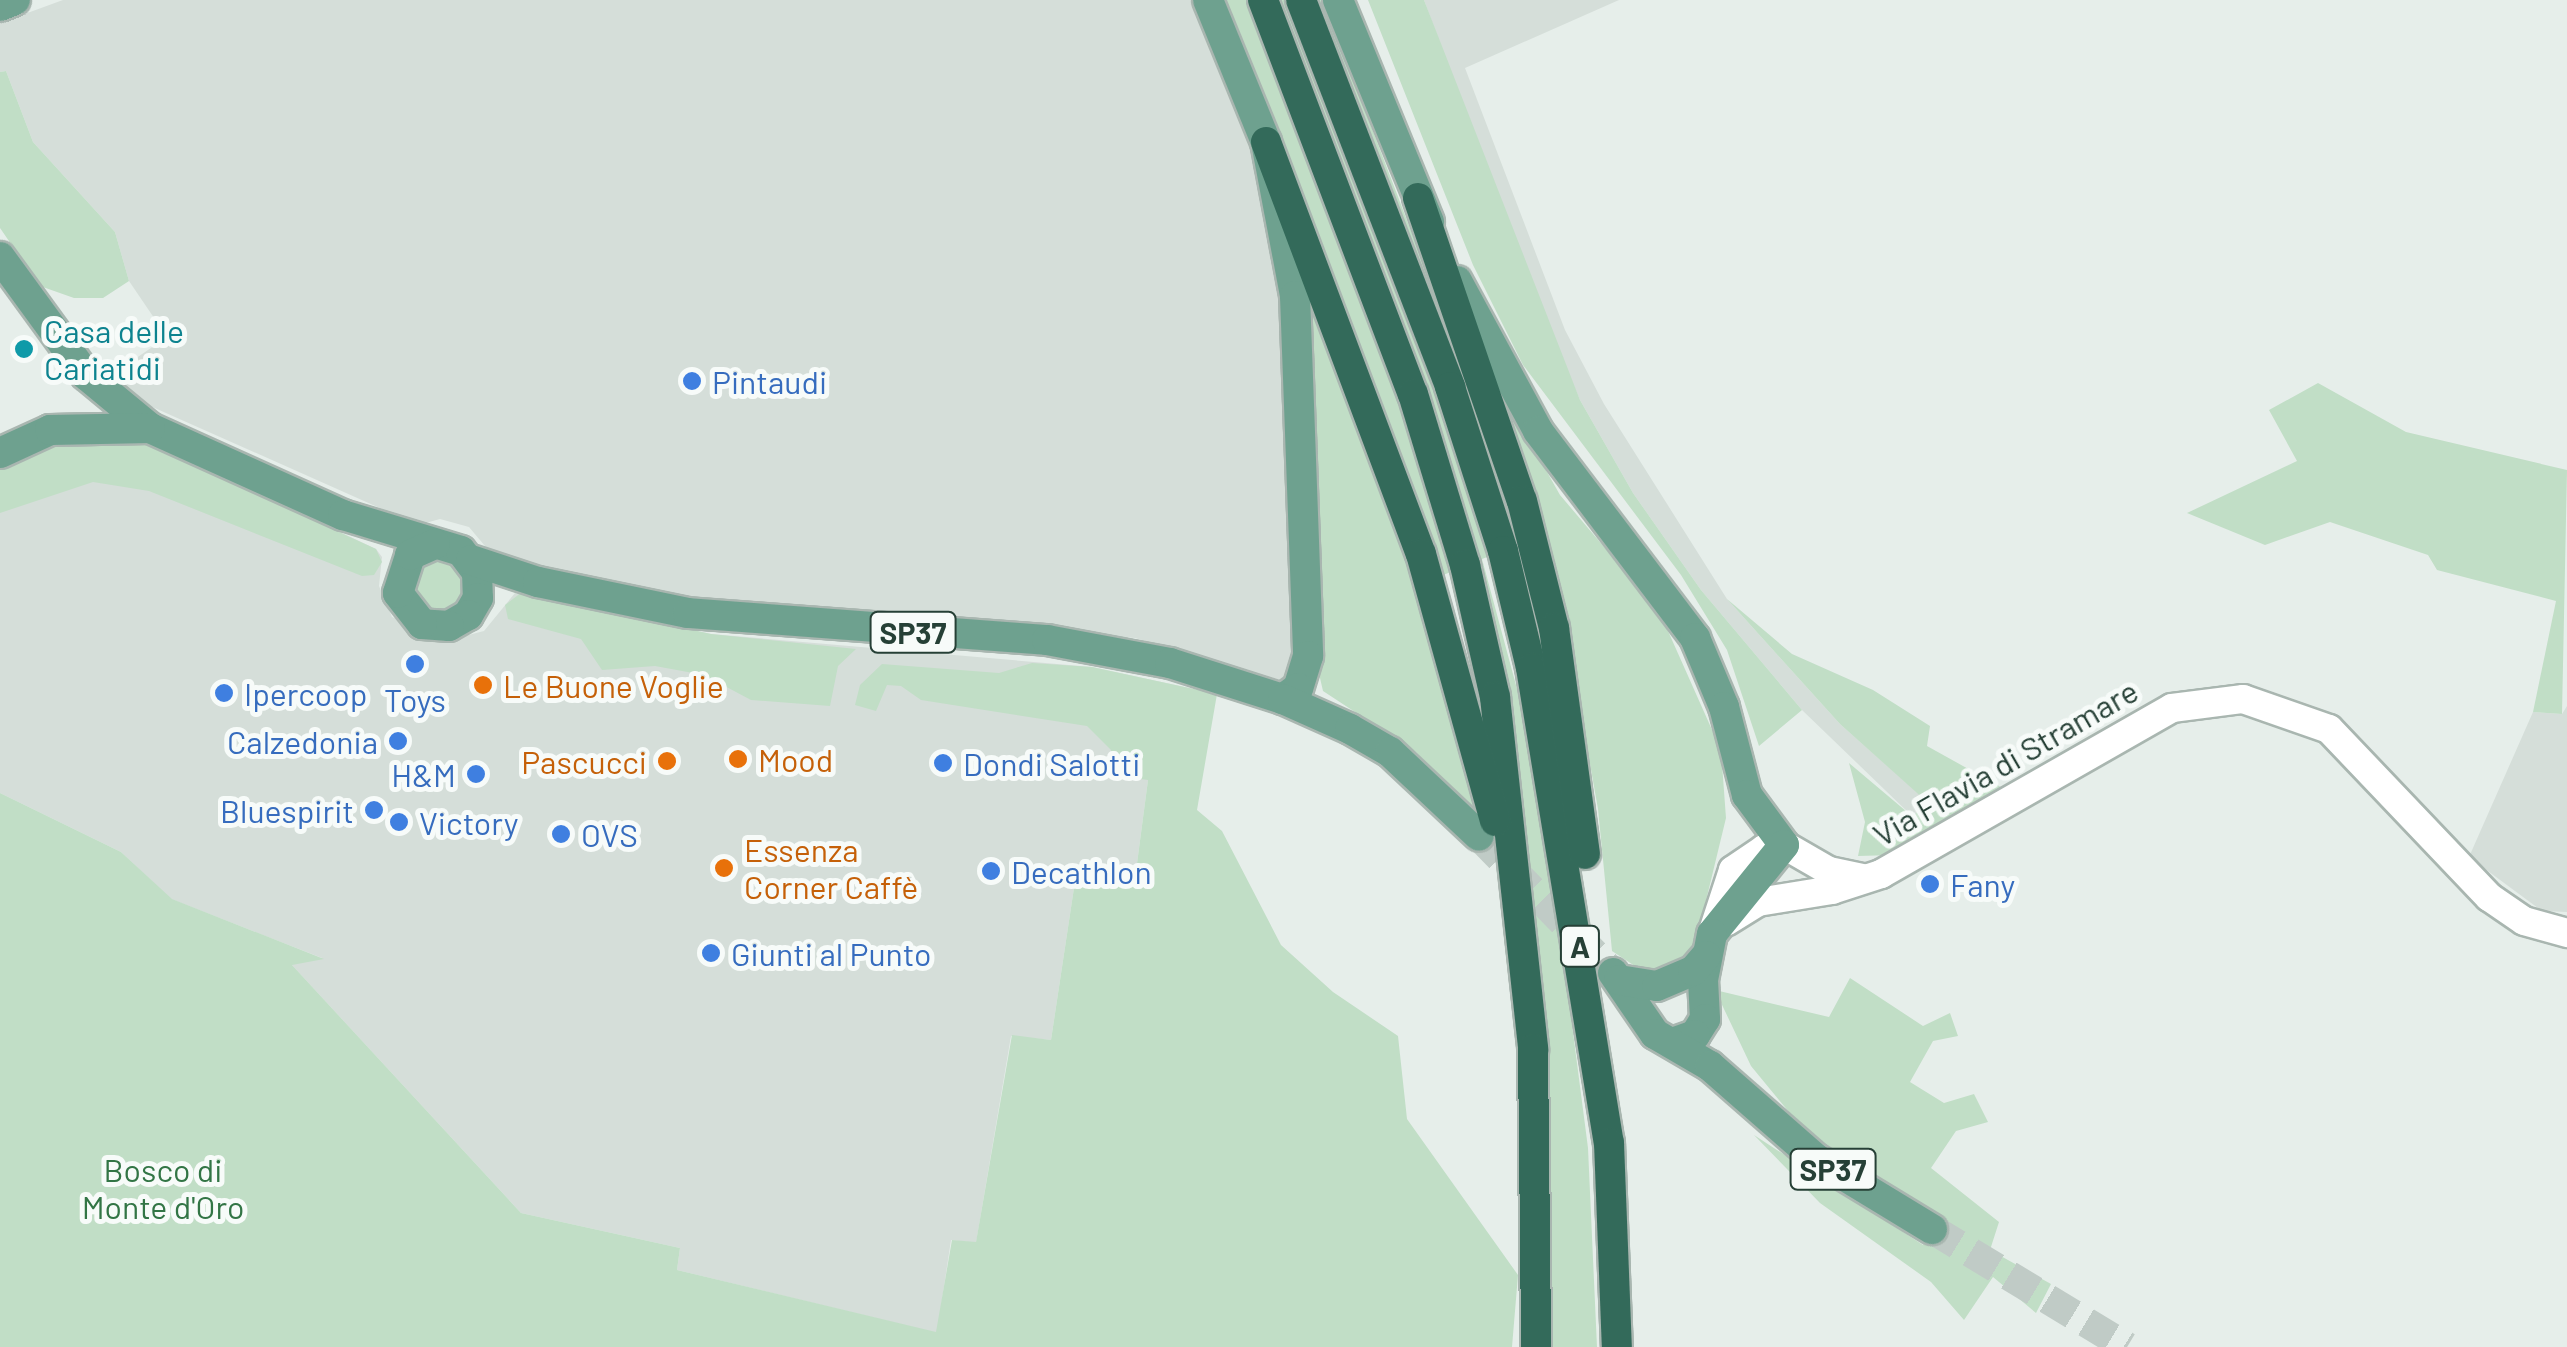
<!DOCTYPE html>
<html>
<head>
<meta charset="utf-8">
<style>
  body { margin:0 }
  #map { position:relative; width:2567px; height:1347px; overflow:hidden; background:#e6eeea; font-family:Barlow,sans-serif }
  div>[style] { position:absolute }
  [style*='--x'] { left:calc(var(--x)*1px); top:calc(var(--y)*1px); width:calc(var(--w)*1px); rotate:calc(var(--a)*1deg) }
  .built>* { inset:0; background:#d5ded9 }
  .green>* { inset:0; background:#c1dec6 }
  .round { border-radius:50% }
  .major-tunnel>* { height:30px; margin-top:-15px; transform-origin:0; background:repeating-linear-gradient(90deg,#c0cbc6 0 30px,transparent 0 45px) }
  .roads { filter:drop-shadow(2px 0 #a9b6b0) drop-shadow(-2px 0 #a9b6b0) drop-shadow(0 2px #a9b6b0) drop-shadow(0 -2px #a9b6b0) }
  .minor>* { height:28px; margin:-14px; padding:0 14px; transform-origin:14px; border-radius:14px; background:#fff }
  .major>* { height:30px; margin:-15px; padding:0 15px; transform-origin:15px; border-radius:15px; background:#6ea18f }
  .highway>* { height:30px; margin:-15px; padding:0 15px; transform-origin:15px; border-radius:15px; background:#336a5a }
  .dots>* { width:28px; height:28px; translate:-50% -50%; box-sizing:border-box; border:5px solid #f7fbf9; border-radius:50% }
  span { translate:-50% -50%; white-space:nowrap; text-align:center; line-height:1.15; -webkit-text-stroke:10px #f7fbf9; paint-order:stroke }
  .shield-label span { padding:2px 8px; background:#f7fbf9; border:2px solid; border-radius:8px; -webkit-text-stroke-width:0 }
  .shield-label { font-size:30px; color:#264036; font-weight:700 }
  .culture-label { font-size:32px; color:#0d838f }
  .left { translate:0 -50%; text-align:left }
  .shop-label { font-size:32px; color:#366cbe }
  .right { translate:-100% -50%; text-align:right }
  .food-label { font-size:32px; color:#c56008 }
  .street-label { font-size:32px; color:#264036 }
  .park-label { font-size:32px; color:#327545 }
</style>
</head>
<body>
<div id="map">
  <div class="built">
    <div style="clip-path:polygon(63px 0,1191px 0,1254px 157px,1278px 252px,1289px 351px,1296px 672px,1287px 682px,1135px 638px,692px 602px,517px 562px,490px 552px,469px 527px,440px 519px,418px 525px,139px 401px,107px 378px,167px 337px,129px 281px,115px 232px,33px 142px,6px 71px,0 72px,0 23px)"></div>
    <div style="clip-path:polygon(1424px 0,1619px 0,1465px 68px,1565px 330px,1604px 404px,1727px 599px,1840px 724px,1927px 801px,1913px 817px,1802px 710px,1701px 590px,1633px 493px,1580px 400px,1520px 259px)"></div>
    <div style="clip-path:polygon(172px 453px,376px 549px,382px 557px,379px 586px,392px 617px,449px 640px,484px 631px,515px 593px,711px 634px,1092px 667px,1217px 694px,1148px 780px,1136px 871px,1077px 868px,1051px 1040px,1011px 1036px,976px 1243px,951px 1240px,937px 1333px,677px 1270px,680px 1248px,521px 1213px,291px 964px,322px 958px,171px 899px,121px 852px,0 793px,0 462px)"></div>
    <div style="clip-path:polygon(2567px 706px,2567px 912px,2542px 911px,2469px 857px,2533px 712px,2562px 714px)"></div>
  </div>
  <div class="green">
    <div style="clip-path:polygon(1222px 0,1323px 0,1472px 391px,1518px 545px,1482px 559px,1520px 700px,1564px 963px,1588px 1148px,1597px 1347px,1549px 1347px,1544px 1051px,1520px 804px,1482px 560px,1443px 575px)"></div>
    <div style="clip-path:polygon(1368px 0,1424px 0,1580px 400px,1633px 493px,1701px 590px,1802px 710px,1759px 746px,1727px 650px,1681px 575px,1523px 365px,1473px 265px)"></div>
    <div style="clip-path:polygon(6px 71px,33px 142px,115px 232px,129px 281px,103px 298px,74px 298px,40px 286px,0 228px,0 72px)"></div>
    <div style="clip-path:polygon(1308px 293px,1447px 675px,1475px 815px,1416px 752px,1323px 691px,1317px 665px)"></div>
    <div style="clip-path:polygon(2318px 383px,2406px 432px,2567px 470px,2562px 714px,2533px 712px,2556px 601px,2437px 570px,2428px 555px,2330px 522px,2265px 545px,2187px 513px,2297px 461px,2269px 410px)"></div>
    <div style="clip-path:polygon(1508px 403px,1560px 495px,1660px 613px,1721px 750px,1726px 818px,1695px 946px,1680px 968px,1644px 972px,1612px 951px,1598px 809px,1565px 623px)"></div>
    <div style="clip-path:polygon(53px 438px,141px 441px,376px 549px,382px 562px,374px 575px,362px 576px,149px 491px,93px 482px,0 513px,0 462px)"></div>
    <div class="round" style="left:411px;top:559px;width:54px;height:54px"></div>
    <div style="clip-path:polygon(522px 592px,711px 634px,856px 649px,838px 666px,830px 706px,751px 700px,704px 675px,655px 666px,602px 670px,581px 639px,508px 619px,505px 605px)"></div>
    <div style="clip-path:polygon(1727px 599px,1792px 654px,1873px 690px,1930px 726px,1927px 746px,2008px 791px,1893px 855px,1858px 856px,1865px 822px,1849px 763px,1913px 817px,1926px 801px,1840px 724px)"></div>
    <div style="clip-path:polygon(1032px 663px,1092px 667px,1217px 694px,1197px 810px,1222px 831px,1281px 945px,1333px 992px,1398px 1036px,1407px 1119px,1518px 1275px,1512px 1347px,0 1347px,0 793px,121px 852px,172px 899px,324px 959px,292px 965px,521px 1213px,680px 1248px,677px 1270px,936px 1332px,952px 1240px,976px 1242px,1012px 1035px,1051px 1040px,1077px 868px,1136px 871px,1148px 780px,1108px 774px,1111px 750px,1087px 726px,921px 700px,901px 686px,887px 685px,876px 711px,855px 705px,860px 685px,882px 664px,999px 673px)"></div>
    <div style="clip-path:polygon(1850px 978px,1923px 1026px,1950px 1013px,1958px 1036px,1933px 1041px,1910px 1082px,1944px 1103px,1974px 1094px,1988px 1122px,1956px 1131px,1931px 1168px,1999px 1222px,1990px 1250px,2051px 1284px,2036px 1313px,1993px 1277px,1964px 1320px,1931px 1282px,1820px 1203px,1754px 1135px,1923px 1245px,1941px 1217px,1807px 1134px,1751px 1066px,1715px 990px,1829px 1017px)"></div>
  </div>
  <div class="major-tunnel">
    <div style="--x:1479;--y:836;--w:192;--a:45.6"></div>
    <div style="--x:1932;--y:1229;--w:228;--a:31.2"></div>
  </div>
  <div class="roads">
    <div class="minor">
      <div style="--x:1726;--y:922;--w:38;--a:-32"></div>
      <div style="--x:1758;--y:902;--w:75;--a:-9.2"></div>
      <div style="--x:1832;--y:890;--w:52;--a:-18.1"></div>
      <div style="--x:1881;--y:874;--w:335;--a:-29.7"></div>
      <div style="--x:2172;--y:708;--w:72;--a:-7.2"></div>
      <div style="--x:2243;--y:699;--w:91;--a:19.2"></div>
      <div style="--x:2329;--y:729;--w:232;--a:46.4"></div>
      <div style="--x:2489;--y:897;--w:42;--a:34.4"></div>
      <div style="--x:2524;--y:921;--w:45;--a:15.6"></div>
      <div style="--x:1712;--y:934;--w:67;--a:-71.8"></div>
      <div style="--x:1733;--y:870;--w:37;--a:-34"></div>
      <div style="--x:1764;--y:849;--w:20;--a:-11"></div>
      <div style="--x:1784;--y:845;--w:52;--a:30"></div>
      <div style="--x:1829;--y:871;--w:34;--a:12"></div>
    </div>
    <div class="major">
      <div style="--x:1208;--y:0;--w:153;--a:67.8"></div>
      <div style="--x:1266;--y:142;--w:157;--a:79.3"></div>
      <div style="--x:1295;--y:296;--w:360;--a:87.9"></div>
      <div style="--x:1308;--y:656;--w:34;--a:107"></div>
      <div style="--x:1298;--y:688;--w:19;--a:144"></div>
      <div style="--x:1338;--y:0;--w:240;--a:67.7"></div>
      <div style="--x:0;--y:6;--w:16;--a:-22"></div>
      <div style="--x:0;--y:257;--w:146;--a:53.9"></div>
      <div style="--x:86;--y:375;--w:83;--a:39.6"></div>
      <div style="--x:150;--y:428;--w:212;--a:24.3"></div>
      <div style="--x:343;--y:515;--w:123;--a:17"></div>
      <div style="--x:461;--y:551;--w:26;--a:53"></div>
      <div style="--x:477;--y:572;--w:26;--a:88"></div>
      <div style="--x:478;--y:598;--w:20;--a:120"></div>
      <div style="--x:468;--y:615;--w:22;--a:150"></div>
      <div style="--x:449;--y:626;--w:27;--a:-176"></div>
      <div style="--x:422;--y:624;--w:39;--a:-128"></div>
      <div style="--x:398;--y:593;--w:40;--a:-72"></div>
      <div style="--x:410;--y:555;--w:27;--a:-24"></div>
      <div style="--x:1457;--y:281;--w:170;--a:61.6"></div>
      <div style="--x:1538;--y:431;--w:260;--a:52.8"></div>
      <div style="--x:1695;--y:638;--w:75;--a:67.2"></div>
      <div style="--x:1724;--y:707;--w:91;--a:75.4"></div>
      <div style="--x:1747;--y:795;--w:62;--a:53.5"></div>
      <div style="--x:1784;--y:845;--w:114;--a:129"></div>
      <div style="--x:1712;--y:934;--w:47;--a:101.1"></div>
      <div style="--x:1703;--y:980;--w:39;--a:87"></div>
      <div style="--x:1705;--y:1019;--w:19;--a:122"></div>
      <div style="--x:1695;--y:1035;--w:21;--a:161"></div>
      <div style="--x:0;--y:453;--w:55;--a:-24.7"></div>
      <div style="--x:50;--y:430;--w:100;--a:-1.1"></div>
      <div style="--x:471;--y:560;--w:71;--a:18.2"></div>
      <div style="--x:538;--y:582;--w:153;--a:11.7"></div>
      <div style="--x:688;--y:613;--w:360;--a:4.3"></div>
      <div style="--x:1047;--y:640;--w:125;--a:10.6"></div>
      <div style="--x:1170;--y:663;--w:119;--a:17.7"></div>
      <div style="--x:1283;--y:699;--w:73;--a:24.1"></div>
      <div style="--x:1350;--y:729;--w:46;--a:29.9"></div>
      <div style="--x:1390;--y:752;--w:122;--a:43.3"></div>
      <div style="--x:1613;--y:973;--w:74;--a:55.5"></div>
      <div style="--x:1655;--y:1034;--w:64;--a:30.2"></div>
      <div style="--x:1710;--y:1066;--w:140;--a:41.2"></div>
      <div style="--x:1815;--y:1158;--w:137;--a:31.3"></div>
      <div style="--x:1619;--y:980;--w:38;--a:9"></div>
      <div style="--x:1657;--y:986;--w:39;--a:-23"></div>
      <div style="--x:1693;--y:971;--w:20;--a:-49"></div>
    </div>
    <div class="highway">
      <div style="--x:1263;--y:0;--w:422;--a:69.2"></div>
      <div style="--x:1413;--y:394;--w:179;--a:73.1"></div>
      <div style="--x:1465;--y:565;--w:135;--a:77.2"></div>
      <div style="--x:1495;--y:697;--w:354;--a:83.8"></div>
      <div style="--x:1533;--y:1049;--w:298;--a:89.4"></div>
      <div style="--x:1301;--y:0;--w:415;--a:68.9"></div>
      <div style="--x:1450;--y:387;--w:172;--a:72.1"></div>
      <div style="--x:1503;--y:551;--w:120;--a:76.5"></div>
      <div style="--x:1531;--y:668;--w:481;--a:80.7"></div>
      <div style="--x:1609;--y:1143;--w:204;--a:87.8"></div>
      <div style="--x:1266;--y:142;--w:440;--a:69.4"></div>
      <div style="--x:1421;--y:554;--w:277;--a:74.5"></div>
      <div style="--x:1418;--y:198;--w:320;--a:71.1"></div>
      <div style="--x:1522;--y:501;--w:131;--a:75.9"></div>
      <div style="--x:1554;--y:628;--w:228;--a:82.2"></div>
    </div>
  </div>
  <div class="dots">
    <div style="left:24px;top:349px;background:#0f9aa8"></div>
    <div style="left:692px;top:381px;background:#3f7fe0"></div>
    <div style="left:415px;top:664px;background:#3f7fe0"></div>
    <div style="left:483px;top:685px;background:#e8710a"></div>
    <div style="left:224px;top:693px;background:#3f7fe0"></div>
    <div style="left:398px;top:741px;background:#3f7fe0"></div>
    <div style="left:738px;top:759px;background:#e8710a"></div>
    <div style="left:667px;top:761px;background:#e8710a"></div>
    <div style="left:943px;top:763px;background:#3f7fe0"></div>
    <div style="left:476px;top:774px;background:#3f7fe0"></div>
    <div style="left:374px;top:810px;background:#3f7fe0"></div>
    <div style="left:399px;top:822px;background:#3f7fe0"></div>
    <div style="left:561px;top:834px;background:#3f7fe0"></div>
    <div style="left:724px;top:868px;background:#e8710a"></div>
    <div style="left:991px;top:871px;background:#3f7fe0"></div>
    <div style="left:1930px;top:884px;background:#3f7fe0"></div>
    <div style="left:711px;top:953px;background:#3f7fe0"></div>
  </div>
  <div class="shield-label">
    <span style="left:913px;top:632px">SP37</span>
    <span style="left:1580px;top:946px">A</span>
    <span style="left:1833px;top:1169px">SP37</span>
  </div>
  <div class="culture-label">
    <span class="left" style="left:44px;top:349px">Casa delle<br>Cariatidi</span>
  </div>
  <div class="shop-label">
    <span class="left" style="left:712px;top:381px">Pintaudi</span>
    <span class="left" style="left:244px;top:693px">Ipercoop</span>
    <span style="left:415px;top:699px">Toys</span>
    <span class="right" style="left:378px;top:741px">Calzedonia</span>
    <span class="left" style="left:963px;top:763px">Dondi Salotti</span>
    <span class="right" style="left:456px;top:774px">H&amp;M</span>
    <span class="right" style="left:354px;top:810px">Bluespirit</span>
    <span class="left" style="left:419px;top:822px">Victory</span>
    <span class="left" style="left:581px;top:834px">OVS</span>
    <span class="left" style="left:1011px;top:871px">Decathlon</span>
    <span class="left" style="left:1950px;top:884px">Fany</span>
    <span class="left" style="left:731px;top:953px">Giunti al Punto</span>
  </div>
  <div class="food-label">
    <span class="left" style="left:503px;top:685px">Le Buone Voglie</span>
    <span class="left" style="left:758px;top:759px">Mood</span>
    <span class="right" style="left:647px;top:761px">Pascucci</span>
    <span class="left" style="left:744px;top:868px">Essenza<br>Corner Caffè</span>
  </div>
  <div class="street-label">
    <span style="left:2005px;top:762px;rotate:-30deg">Via Flavia di Stramare</span>
  </div>
  <div class="park-label">
    <span style="left:163px;top:1188px">Bosco di<br>Monte d'Oro</span>
  </div>
</div>
</body>
</html>
